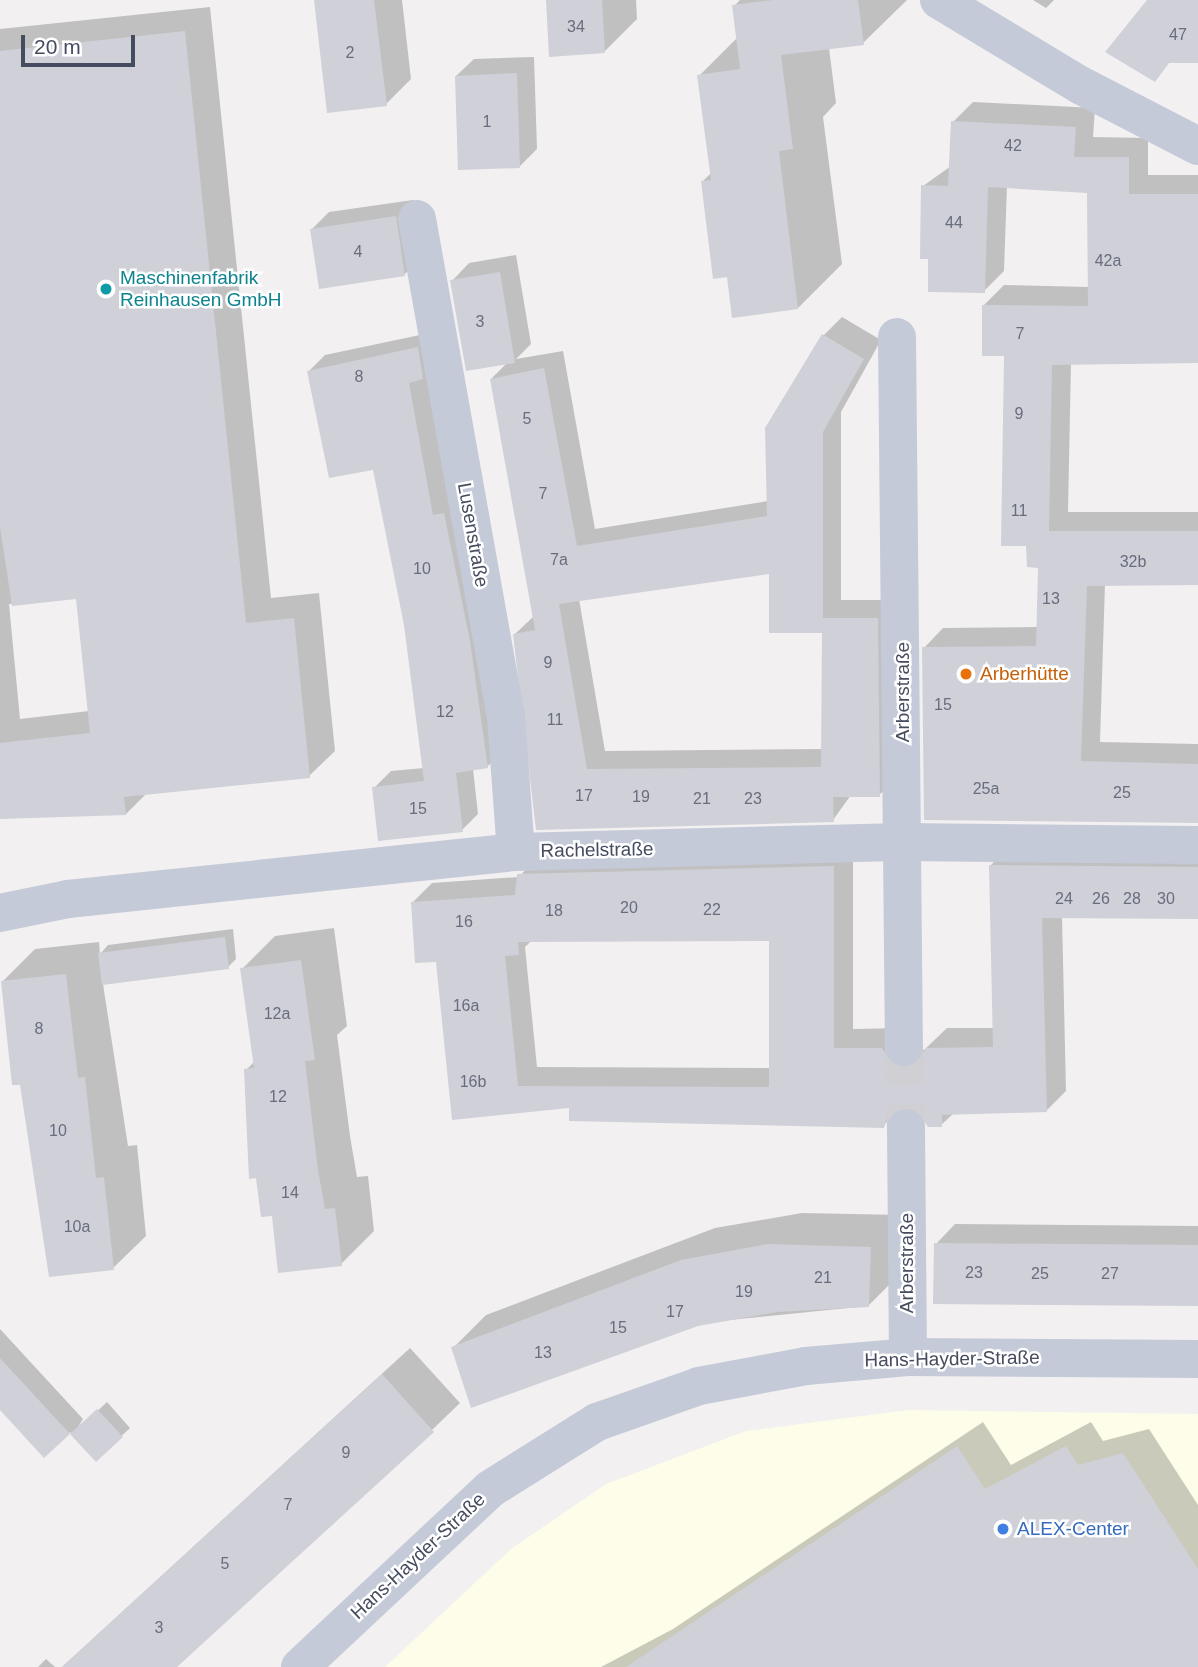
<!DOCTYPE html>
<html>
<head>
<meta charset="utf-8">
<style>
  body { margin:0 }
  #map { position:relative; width:1198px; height:1667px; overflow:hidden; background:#f2f0f0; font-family:Helvetica,sans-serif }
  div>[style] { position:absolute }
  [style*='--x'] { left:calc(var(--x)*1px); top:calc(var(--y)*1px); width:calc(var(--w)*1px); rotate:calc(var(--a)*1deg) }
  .commercial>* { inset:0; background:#fdfde9 }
  .shadow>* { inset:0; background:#0003 }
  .building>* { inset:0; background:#cfd0d8 }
  .street-tunnel>* { height:38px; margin-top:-19px; transform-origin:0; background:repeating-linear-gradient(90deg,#d0cfd3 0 38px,transparent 0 57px) }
  .street>* { height:38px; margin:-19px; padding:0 19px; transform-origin:19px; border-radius:19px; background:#c5cad8 }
  .dots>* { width:19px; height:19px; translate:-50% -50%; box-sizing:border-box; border:4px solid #fff; border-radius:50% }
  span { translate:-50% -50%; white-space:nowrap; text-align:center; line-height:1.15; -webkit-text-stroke:5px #fff; paint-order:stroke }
  .number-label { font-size:16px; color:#686d7d }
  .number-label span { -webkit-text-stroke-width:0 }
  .culture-label { font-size:19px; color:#0d838f }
  .left { translate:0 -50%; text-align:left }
  .street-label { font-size:19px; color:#464c5f }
  .food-label { font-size:19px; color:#c56008 }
  .shop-label { font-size:19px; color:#366cbe }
  .scale { position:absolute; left:21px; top:35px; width:114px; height:32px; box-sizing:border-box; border:4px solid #464c5f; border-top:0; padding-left:9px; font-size:21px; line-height:24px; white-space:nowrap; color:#464c5f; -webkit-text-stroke:5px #fff; paint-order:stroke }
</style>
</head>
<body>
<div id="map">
  <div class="commercial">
    <div style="clip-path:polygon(908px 1410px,1198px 1414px,1198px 1667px,385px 1667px,511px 1549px,606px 1484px,746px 1431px)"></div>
  </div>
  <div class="shadow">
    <div style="clip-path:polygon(315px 0,402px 0,411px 79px,386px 104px)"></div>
    <div style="clip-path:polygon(548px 0,636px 0,637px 19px,605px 51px)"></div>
    <div style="clip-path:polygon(740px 0,907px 0,863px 43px,829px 48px,836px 103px,823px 117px,842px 264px,798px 308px,729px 275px,702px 182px,711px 173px,699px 76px,738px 37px,734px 6px)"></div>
    <div style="clip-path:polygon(1033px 0,1054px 0,1046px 8px)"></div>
    <div style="clip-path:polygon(evenodd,210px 7px,271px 598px,319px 593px,335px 751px,309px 776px,147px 793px,126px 814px,0 818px,0 29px,210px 7px,77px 597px,89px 711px,20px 719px,9px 604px,77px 597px)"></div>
    <div style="clip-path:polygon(534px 57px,537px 149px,520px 166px,456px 76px,474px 59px)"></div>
    <div style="clip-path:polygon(973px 102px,1095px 108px,1093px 137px,1148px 138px,1148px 175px,1198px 175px,1198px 362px,1071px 363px,1068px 512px,1198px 512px,1198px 584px,1105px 584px,1100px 742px,1198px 744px,1198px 821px,925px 819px,924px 648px,943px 628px,1038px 627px,1039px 566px,1006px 354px,984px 305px,1004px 285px,1089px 287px,1089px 191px,1007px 186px,1004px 271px,984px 291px,930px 257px,923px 186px,951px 166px,953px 122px)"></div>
    <div style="clip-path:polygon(413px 200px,421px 257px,404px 275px,312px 229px,329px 212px)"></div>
    <div style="clip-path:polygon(evenodd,516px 255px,531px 344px,516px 359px,563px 351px,595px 529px,768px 501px,823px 336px,842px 317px,881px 340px,841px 412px,841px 600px,896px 600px,898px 777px,879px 795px,851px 795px,833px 820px,538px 828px,515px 634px,534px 616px,491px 379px,508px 362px,452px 281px,469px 263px,516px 255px,770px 572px,823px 631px,823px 749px,605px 751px,579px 599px,770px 572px)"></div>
    <div style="clip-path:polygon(434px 332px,503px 750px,487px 767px,473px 769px,478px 814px,462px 830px,374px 788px,391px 771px,424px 768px,406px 624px,375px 468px,309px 371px,325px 355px)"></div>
    <div style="clip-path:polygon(evenodd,1010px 846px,1198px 848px,1198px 917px,1062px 916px,1066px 1091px,1046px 1111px,954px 1113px,941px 1125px,904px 1104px,883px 1126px,571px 1106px,454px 1118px,438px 961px,412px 903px,432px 883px,519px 877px,539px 855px,853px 847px,853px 1029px,902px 1028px,905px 1039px,924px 1050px,947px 1028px,994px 1028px,991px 865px,1010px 846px,770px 939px,771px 1068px,537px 1067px,525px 947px,532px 940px,770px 939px)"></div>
    <div style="clip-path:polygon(334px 928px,347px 1026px,337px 1035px,350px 1136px,357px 1177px,368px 1176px,374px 1231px,341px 1264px,273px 1214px,246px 1070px,254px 1062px,242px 969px,275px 936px)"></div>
    <div style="clip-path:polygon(233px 929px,236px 959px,228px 967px,103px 984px,128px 1146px,137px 1145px,146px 1236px,113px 1268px,21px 1075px,3px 981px,35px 949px,99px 942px,100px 954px,108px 945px)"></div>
    <div style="clip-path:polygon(802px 1213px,903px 1215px,901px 1273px,868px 1306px,453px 1348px,486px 1315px,715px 1228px)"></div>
    <div style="clip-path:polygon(955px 1224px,1198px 1226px,1198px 1304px,936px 1244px)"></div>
    <div style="clip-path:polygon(0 1329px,83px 1419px,75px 1432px,107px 1402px,130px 1428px,96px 1460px,70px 1432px,44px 1456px,0 1409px)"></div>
    <div style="clip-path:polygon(410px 1348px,460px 1403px,432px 1430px,174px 1667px,62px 1667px)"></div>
    <div style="clip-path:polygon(983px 1422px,1011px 1465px,1091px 1422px,1103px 1441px,1149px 1429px,1198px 1505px,1198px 1667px,601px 1667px,673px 1629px)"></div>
    <div style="clip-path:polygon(46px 1659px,55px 1667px,38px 1667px)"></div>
  </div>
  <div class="building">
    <div style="clip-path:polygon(314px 0,374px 0,387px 106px,327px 113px)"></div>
    <div style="clip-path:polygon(546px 0,602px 0,605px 53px,549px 57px)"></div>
    <div style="clip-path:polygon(773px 0,858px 0,864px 45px,781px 55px,793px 149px,779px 151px,798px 309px,732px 318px,727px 277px,713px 279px,701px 181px,711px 180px,697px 75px,740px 69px,732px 5px)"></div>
    <div style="clip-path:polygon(1147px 0,1198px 0,1198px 63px,1169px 63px,1155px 82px,1105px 52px)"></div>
    <div style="clip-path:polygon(185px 31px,246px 623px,294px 618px,310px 778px,124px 797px,126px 815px,0 819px,0 743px,90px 733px,76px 599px,12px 606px,0 527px,0 51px)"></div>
    <div style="clip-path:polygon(517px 73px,520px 168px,458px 170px,455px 76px)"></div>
    <div style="clip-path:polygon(951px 121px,1076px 127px,1074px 157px,1129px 157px,1129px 194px,1198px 194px,1198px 363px,1052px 365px,1049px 531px,1198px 531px,1198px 585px,1087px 586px,1081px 761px,1198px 764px,1198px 823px,924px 820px,922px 647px,1036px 646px,1038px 568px,1027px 567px,1026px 546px,1001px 546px,1004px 356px,982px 356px,982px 305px,1088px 306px,1087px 193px,988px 187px,985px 293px,928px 292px,928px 259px,920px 259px,921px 185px,948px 186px)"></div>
    <div style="clip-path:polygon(396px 216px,405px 276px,319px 289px,310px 229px)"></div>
    <div style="clip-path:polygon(500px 272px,515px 363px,466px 371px,450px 280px)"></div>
    <div style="clip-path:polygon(evenodd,822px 334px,864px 359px,823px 432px,823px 618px,878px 618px,880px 797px,833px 797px,834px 822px,536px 830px,513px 634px,535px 630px,490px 379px,544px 368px,577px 546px,767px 516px,765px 428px,822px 334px,769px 574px,769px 633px,822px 633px,821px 767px,587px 769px,559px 604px,769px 574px)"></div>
    <div style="clip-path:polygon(418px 347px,423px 379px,409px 383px,433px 515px,444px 513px,470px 641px,488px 768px,456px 773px,463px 832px,378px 841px,372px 787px,424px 781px,404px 625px,373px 470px,329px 478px,307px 371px)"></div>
    <div style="clip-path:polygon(evenodd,989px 865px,1198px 867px,1198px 919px,1042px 918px,1047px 1112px,942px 1115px,942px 1127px,928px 1127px,917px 1109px,905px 1106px,887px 1117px,884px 1128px,569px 1121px,569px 1108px,452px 1120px,436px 962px,415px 963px,411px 902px,515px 895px,517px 874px,834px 866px,834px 1048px,882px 1048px,893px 1066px,905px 1069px,916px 1065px,926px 1048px,993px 1047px,989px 865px,769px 941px,769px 1087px,518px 1086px,505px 956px,519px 955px,518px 942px,769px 941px)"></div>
    <div style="clip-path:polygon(225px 937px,229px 969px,102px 985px,98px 953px)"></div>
    <div style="clip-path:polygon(301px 960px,315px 1060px,305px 1061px,318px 1170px,325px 1209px,335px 1208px,342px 1266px,278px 1273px,272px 1216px,261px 1217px,256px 1178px,249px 1179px,244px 1069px,254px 1068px,240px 968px)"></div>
    <div style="clip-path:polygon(66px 974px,78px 1078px,85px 1077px,96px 1178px,104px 1177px,114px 1270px,49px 1277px,20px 1085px,12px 1085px,1px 981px)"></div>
    <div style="clip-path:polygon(934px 1243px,1198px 1245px,1198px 1306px,933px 1304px)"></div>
    <div style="clip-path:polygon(768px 1244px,871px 1247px,869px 1307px,777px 1312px,698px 1326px,471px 1408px,451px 1347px,681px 1260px)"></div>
    <div style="clip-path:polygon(0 1358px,70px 1434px,44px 1458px,0 1410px)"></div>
    <div style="clip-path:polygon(382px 1374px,434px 1432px,177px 1667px,62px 1667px)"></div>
    <div style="clip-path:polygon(97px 1409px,123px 1437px,96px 1462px,70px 1434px)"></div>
    <div style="clip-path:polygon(957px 1446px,985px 1489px,1066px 1446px,1078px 1465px,1123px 1453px,1198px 1569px,1198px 1667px,626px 1667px)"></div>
  </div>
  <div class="street-tunnel">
    <div style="--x:904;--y:1047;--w:81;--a:88.6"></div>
  </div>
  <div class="street">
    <div style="--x:939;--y:0;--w:165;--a:31.1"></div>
    <div style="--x:1080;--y:85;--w:133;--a:27.3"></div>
    <div style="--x:417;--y:219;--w:506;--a:79.87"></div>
    <div style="--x:506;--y:717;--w:135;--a:85.8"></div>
    <div style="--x:897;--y:337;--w:710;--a:89.44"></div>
    <div style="--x:0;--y:913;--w:69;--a:-11.6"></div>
    <div style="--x:68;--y:899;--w:450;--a:-6"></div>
    <div style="--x:516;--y:852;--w:387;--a:-1.5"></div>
    <div style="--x:903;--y:842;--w:295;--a:0.6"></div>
    <div style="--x:906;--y:1128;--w:229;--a:89.5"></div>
    <div style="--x:300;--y:1667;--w:260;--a:-43.1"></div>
    <div style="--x:490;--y:1489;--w:126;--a:-32.1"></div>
    <div style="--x:597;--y:1422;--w:108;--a:-19.4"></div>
    <div style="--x:699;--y:1386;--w:109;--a:-10.6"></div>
    <div style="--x:806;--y:1366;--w:102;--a:-5"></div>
    <div style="--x:908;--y:1357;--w:290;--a:0.4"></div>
  </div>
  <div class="dots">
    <div style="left:106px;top:289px;background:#0f9aa8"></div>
    <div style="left:966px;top:674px;background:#e8710a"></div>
    <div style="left:1003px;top:1529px;background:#3f7fe0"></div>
  </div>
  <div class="number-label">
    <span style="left:576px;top:27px">34</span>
    <span style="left:1178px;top:35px">47</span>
    <span style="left:350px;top:53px">2</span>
    <span style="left:487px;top:122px">1</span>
    <span style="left:1013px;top:146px">42</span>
    <span style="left:954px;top:223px">44</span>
    <span style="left:358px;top:252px">4</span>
    <span style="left:1108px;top:261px">42a</span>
    <span style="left:480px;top:322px">3</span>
    <span style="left:1020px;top:334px">7</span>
    <span style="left:359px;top:377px">8</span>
    <span style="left:1019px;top:414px">9</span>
    <span style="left:527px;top:419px">5</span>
    <span style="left:543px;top:494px">7</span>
    <span style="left:1019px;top:511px">11</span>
    <span style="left:559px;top:560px">7a</span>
    <span style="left:1133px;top:562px">32b</span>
    <span style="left:422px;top:569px">10</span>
    <span style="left:1051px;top:599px">13</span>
    <span style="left:548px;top:663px">9</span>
    <span style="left:943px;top:705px">15</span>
    <span style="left:445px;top:712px">12</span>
    <span style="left:555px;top:720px">11</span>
    <span style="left:986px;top:789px">25a</span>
    <span style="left:1122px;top:793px">25</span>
    <span style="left:584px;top:796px">17</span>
    <span style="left:641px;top:797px">19</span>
    <span style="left:702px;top:799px">21</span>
    <span style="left:753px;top:799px">23</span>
    <span style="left:418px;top:809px">15</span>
    <span style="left:1064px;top:899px">24</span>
    <span style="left:1101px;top:899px">26</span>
    <span style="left:1132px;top:899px">28</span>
    <span style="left:1166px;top:899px">30</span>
    <span style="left:629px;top:908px">20</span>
    <span style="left:712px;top:910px">22</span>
    <span style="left:554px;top:911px">18</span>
    <span style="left:464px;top:922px">16</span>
    <span style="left:466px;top:1006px">16a</span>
    <span style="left:277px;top:1014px">12a</span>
    <span style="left:39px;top:1029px">8</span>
    <span style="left:473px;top:1082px">16b</span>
    <span style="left:278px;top:1097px">12</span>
    <span style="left:58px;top:1131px">10</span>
    <span style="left:290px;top:1193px">14</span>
    <span style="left:77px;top:1227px">10a</span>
    <span style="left:974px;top:1273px">23</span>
    <span style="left:1040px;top:1274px">25</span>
    <span style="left:1110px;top:1274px">27</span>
    <span style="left:823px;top:1278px">21</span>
    <span style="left:744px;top:1292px">19</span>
    <span style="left:675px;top:1312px">17</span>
    <span style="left:618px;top:1328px">15</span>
    <span style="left:543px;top:1353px">13</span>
    <span style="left:346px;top:1453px">9</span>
    <span style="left:288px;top:1505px">7</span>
    <span style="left:225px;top:1564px">5</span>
    <span style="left:159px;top:1628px">3</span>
  </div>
  <div class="culture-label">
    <span class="left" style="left:120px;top:289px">Maschinenfabrik<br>Reinhausen GmbH</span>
  </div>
  <div class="street-label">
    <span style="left:473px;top:535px;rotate:80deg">Lusenstraße</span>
    <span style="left:903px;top:692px;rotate:-90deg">Arberstraße</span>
    <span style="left:597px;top:850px;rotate:-1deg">Rachelstraße</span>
    <span style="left:907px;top:1263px;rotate:-90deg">Arberstraße</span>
    <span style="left:952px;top:1359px;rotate:-1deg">Hans-Hayder-Straße</span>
    <span style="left:418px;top:1556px;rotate:-43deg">Hans-Hayder-Straße</span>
  </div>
  <div class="food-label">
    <span class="left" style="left:980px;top:674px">Arberhütte</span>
  </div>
  <div class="shop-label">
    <span class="left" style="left:1017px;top:1529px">ALEX-Center</span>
  </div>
  <div class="scale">20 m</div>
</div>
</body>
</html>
